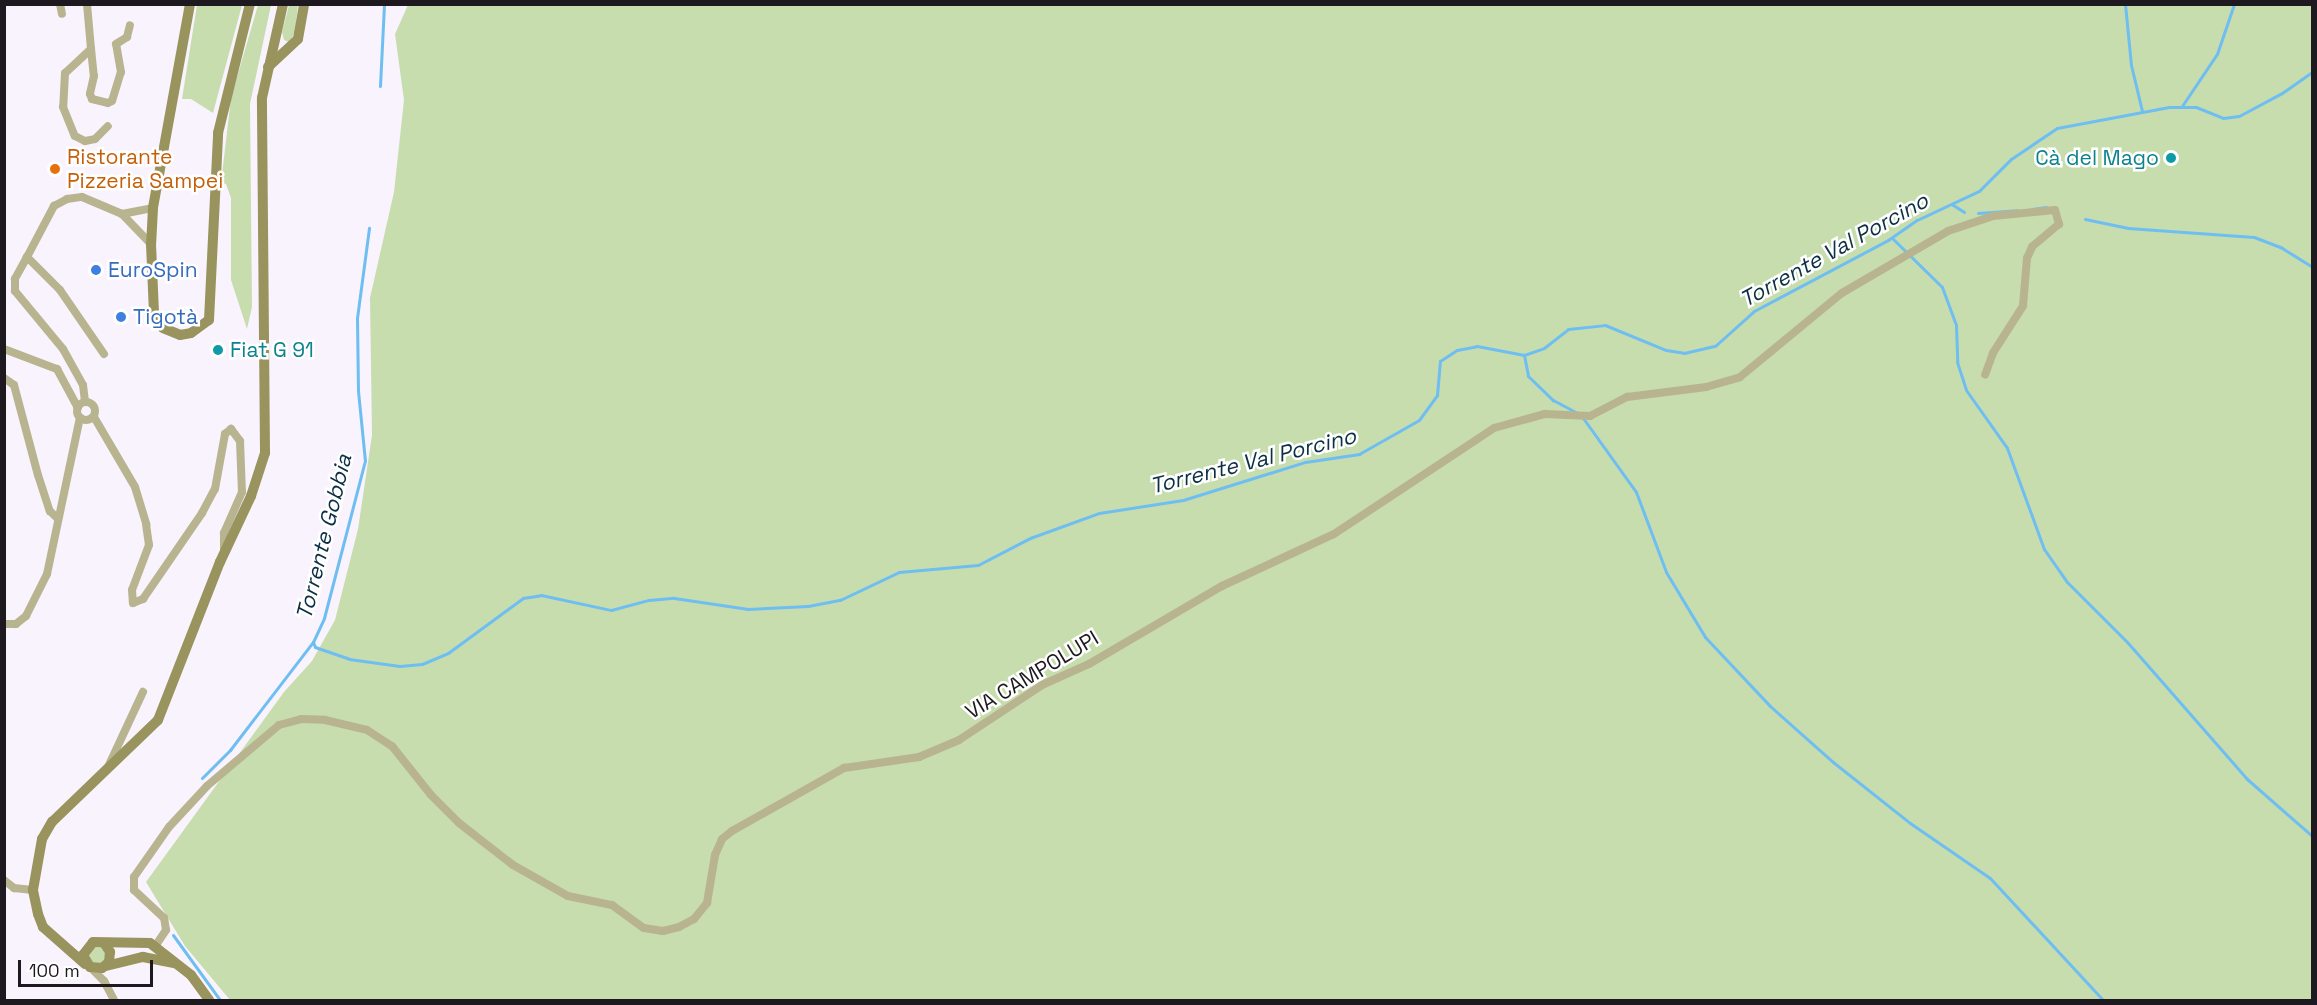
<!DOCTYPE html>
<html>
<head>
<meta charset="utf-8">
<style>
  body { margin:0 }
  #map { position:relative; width:2317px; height:1005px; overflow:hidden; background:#f9f3fd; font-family:"Space Grotesk",sans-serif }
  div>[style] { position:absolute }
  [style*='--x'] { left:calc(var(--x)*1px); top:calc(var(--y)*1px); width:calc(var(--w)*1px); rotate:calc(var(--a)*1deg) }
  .green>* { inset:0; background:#c7ddae }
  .stream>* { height:3px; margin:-1.5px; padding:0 1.5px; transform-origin:1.5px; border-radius:1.5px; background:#6fbef2 }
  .street>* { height:8px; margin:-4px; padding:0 4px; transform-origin:4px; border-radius:4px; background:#b8b490 }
  .street>.ring { margin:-4px; padding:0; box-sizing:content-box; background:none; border:8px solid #b8b490; border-radius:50% }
  .secondary>* { height:10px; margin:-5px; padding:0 5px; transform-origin:5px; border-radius:5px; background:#99935d }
  .dots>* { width:16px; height:16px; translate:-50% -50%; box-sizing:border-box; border:3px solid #fff; border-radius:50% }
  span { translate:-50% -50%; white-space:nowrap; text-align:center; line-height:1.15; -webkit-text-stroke:5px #fff; paint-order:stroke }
  .food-label { font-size:21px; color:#c56008 }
  .left { translate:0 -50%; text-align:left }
  .culture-label { font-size:21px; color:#0d838f }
  .right { translate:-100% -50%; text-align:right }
  .shop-label { font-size:21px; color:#366cbe }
  .street-label { font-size:21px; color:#1d191f }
  .water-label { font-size:22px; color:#0b2f44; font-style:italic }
  .frame { position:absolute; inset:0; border:6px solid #1d191f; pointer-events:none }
  .scale { position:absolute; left:18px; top:960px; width:135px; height:27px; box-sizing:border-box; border:3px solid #1d191f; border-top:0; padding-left:8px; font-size:18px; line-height:21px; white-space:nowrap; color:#1d191f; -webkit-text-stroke:4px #fff; paint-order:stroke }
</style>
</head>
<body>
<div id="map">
  <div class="green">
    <div style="clip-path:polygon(197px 5px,242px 5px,213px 113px,191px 99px,182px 99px)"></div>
    <div style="clip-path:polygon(258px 5px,271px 5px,250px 104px,252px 307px,247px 329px,231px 280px,231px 198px,226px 184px,221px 183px,231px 98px)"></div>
    <div style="clip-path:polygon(289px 5px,298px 5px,295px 33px,289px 42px,284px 40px,282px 32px)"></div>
    <div style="clip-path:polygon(408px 5px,2312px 5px,2312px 1000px,230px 1000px,185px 946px,146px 882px,284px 692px,312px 661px,335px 620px,358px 529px,372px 435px,370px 298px,394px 192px,404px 100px,395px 34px)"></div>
    <div style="clip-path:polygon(92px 947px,101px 947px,106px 955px,102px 964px,92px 964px,88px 952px)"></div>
  </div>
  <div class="stream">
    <div style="--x:2125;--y:4;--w:61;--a:84.4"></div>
    <div style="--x:2131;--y:65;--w:47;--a:76.6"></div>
    <div style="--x:380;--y:86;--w:82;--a:-87.2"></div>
    <div style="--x:2182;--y:106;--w:63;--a:-56.1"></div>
    <div style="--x:2217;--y:54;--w:53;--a:-71.2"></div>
    <div style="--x:1953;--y:205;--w:13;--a:32"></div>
    <div style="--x:2032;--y:209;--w:14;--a:-8"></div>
    <div style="--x:1978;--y:213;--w:39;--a:-4"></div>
    <div style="--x:2085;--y:219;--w:44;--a:11.8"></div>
    <div style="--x:2128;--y:228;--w:126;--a:4.1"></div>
    <div style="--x:2254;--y:237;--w:30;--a:21"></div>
    <div style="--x:2282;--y:248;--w:36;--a:32"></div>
    <div style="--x:1892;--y:238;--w:70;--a:44.4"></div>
    <div style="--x:1942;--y:287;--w:40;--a:69.8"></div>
    <div style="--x:1956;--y:325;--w:37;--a:88"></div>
    <div style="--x:1957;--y:362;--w:29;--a:72"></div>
    <div style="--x:1966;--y:390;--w:71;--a:54.7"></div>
    <div style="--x:2007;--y:448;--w:108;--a:69.9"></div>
    <div style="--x:2044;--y:549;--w:40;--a:55.1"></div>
    <div style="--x:2067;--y:582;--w:86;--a:45"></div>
    <div style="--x:2128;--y:643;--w:181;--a:48.8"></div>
    <div style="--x:2247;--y:779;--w:86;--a:41.2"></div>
    <div style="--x:1524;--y:355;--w:21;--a:79"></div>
    <div style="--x:1528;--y:376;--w:35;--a:44"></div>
    <div style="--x:1553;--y:400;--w:26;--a:28"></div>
    <div style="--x:1583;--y:418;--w:91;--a:54.4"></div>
    <div style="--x:1636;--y:492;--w:85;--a:69.4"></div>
    <div style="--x:1666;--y:572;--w:76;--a:59"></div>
    <div style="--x:1705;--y:637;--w:95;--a:46.7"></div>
    <div style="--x:1770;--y:706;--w:84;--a:41.6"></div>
    <div style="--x:1833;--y:762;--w:98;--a:38.4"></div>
    <div style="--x:1910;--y:823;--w:97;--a:34.5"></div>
    <div style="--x:1990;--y:878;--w:166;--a:47.2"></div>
    <div style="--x:313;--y:642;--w:5;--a:68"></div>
    <div style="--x:315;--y:647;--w:36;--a:19"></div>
    <div style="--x:349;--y:659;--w:51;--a:7.8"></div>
    <div style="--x:400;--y:666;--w:22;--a:-5"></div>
    <div style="--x:422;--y:664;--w:28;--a:-23"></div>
    <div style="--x:448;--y:653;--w:93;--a:-36.3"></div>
    <div style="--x:523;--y:598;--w:18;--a:-9"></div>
    <div style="--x:541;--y:595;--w:72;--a:12.1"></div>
    <div style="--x:611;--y:610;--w:39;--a:-15"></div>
    <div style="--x:649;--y:600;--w:25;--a:-5"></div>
    <div style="--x:674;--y:598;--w:75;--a:8.5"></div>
    <div style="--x:748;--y:609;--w:60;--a:-2.9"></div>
    <div style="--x:808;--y:606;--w:33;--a:-11"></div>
    <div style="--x:840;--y:600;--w:65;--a:-25.4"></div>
    <div style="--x:899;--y:572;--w:79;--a:-5.1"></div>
    <div style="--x:978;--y:565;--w:59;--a:-27.4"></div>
    <div style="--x:1030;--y:538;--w:73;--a:-19.9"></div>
    <div style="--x:1099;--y:513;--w:85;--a:-8.8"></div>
    <div style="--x:1183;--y:500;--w:128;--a:-17.3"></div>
    <div style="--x:1305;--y:462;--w:55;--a:-8.4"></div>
    <div style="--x:1359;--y:454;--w:69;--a:-29.5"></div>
    <div style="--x:1419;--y:420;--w:31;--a:-54"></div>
    <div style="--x:1437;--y:395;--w:34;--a:-85"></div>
    <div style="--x:1440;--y:361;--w:20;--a:-33"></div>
    <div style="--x:1457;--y:350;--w:20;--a:-11"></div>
    <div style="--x:1477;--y:346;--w:48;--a:10.8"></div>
    <div style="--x:1524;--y:355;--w:21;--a:-19"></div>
    <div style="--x:1544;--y:348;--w:31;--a:-38"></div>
    <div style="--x:1568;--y:329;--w:37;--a:-6"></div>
    <div style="--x:1605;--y:325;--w:66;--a:22.3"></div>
    <div style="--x:1666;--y:350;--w:18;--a:9"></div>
    <div style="--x:1684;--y:353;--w:32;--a:-13"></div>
    <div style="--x:1715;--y:346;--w:52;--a:-41.9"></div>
    <div style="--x:1754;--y:311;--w:152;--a:-27.9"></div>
    <div style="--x:1888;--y:240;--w:35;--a:-35"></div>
    <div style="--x:1917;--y:220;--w:68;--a:-25.1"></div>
    <div style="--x:1979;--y:191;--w:45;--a:-45"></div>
    <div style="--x:2011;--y:159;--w:55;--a:-34"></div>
    <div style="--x:2057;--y:128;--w:114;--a:-10.6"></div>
    <div style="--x:2169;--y:107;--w:27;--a:0"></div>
    <div style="--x:2196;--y:107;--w:29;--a:22"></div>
    <div style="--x:2223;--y:118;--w:16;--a:-7"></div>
    <div style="--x:2239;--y:116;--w:49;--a:-28.1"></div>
    <div style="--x:2282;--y:93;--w:37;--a:-35"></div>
    <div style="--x:202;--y:778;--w:40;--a:-45"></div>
    <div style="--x:230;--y:750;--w:136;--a:-52.5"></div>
    <div style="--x:313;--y:642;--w:26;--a:-65"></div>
    <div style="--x:324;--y:618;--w:162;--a:-75.4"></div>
    <div style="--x:365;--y:461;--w:70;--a:-95.7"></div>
    <div style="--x:358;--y:391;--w:73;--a:-90.8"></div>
    <div style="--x:357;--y:318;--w:91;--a:-82.4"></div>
    <div style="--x:173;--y:935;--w:80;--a:54.1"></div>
  </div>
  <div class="street">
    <div style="--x:60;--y:4;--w:10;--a:79"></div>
    <div style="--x:87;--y:4;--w:45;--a:84.9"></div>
    <div style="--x:91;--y:49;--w:35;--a:137"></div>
    <div style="--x:65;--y:73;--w:34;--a:93"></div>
    <div style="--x:63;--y:107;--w:31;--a:68"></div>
    <div style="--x:75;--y:136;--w:11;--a:27"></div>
    <div style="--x:85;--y:141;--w:10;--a:-11"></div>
    <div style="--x:95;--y:139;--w:18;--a:-45"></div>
    <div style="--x:91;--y:49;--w:27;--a:84"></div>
    <div style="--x:94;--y:76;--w:18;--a:103"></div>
    <div style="--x:90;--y:94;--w:5;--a:68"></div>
    <div style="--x:92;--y:99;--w:16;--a:14"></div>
    <div style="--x:108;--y:103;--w:4;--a:-27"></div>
    <div style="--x:112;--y:101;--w:30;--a:-73"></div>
    <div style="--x:121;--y:72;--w:28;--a:-100"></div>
    <div style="--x:116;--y:44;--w:13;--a:-32"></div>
    <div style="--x:127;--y:37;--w:12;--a:-76"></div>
    <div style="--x:122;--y:214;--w:32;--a:-11"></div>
    <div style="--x:27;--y:257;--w:25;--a:119"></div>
    <div style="--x:15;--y:279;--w:12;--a:90"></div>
    <div style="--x:15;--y:291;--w:75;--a:50.4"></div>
    <div style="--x:63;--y:349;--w:41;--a:60.9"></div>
    <div style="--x:83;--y:385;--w:17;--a:83"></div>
    <div style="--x:4;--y:349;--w:57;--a:20.7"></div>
    <div style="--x:57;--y:369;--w:44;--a:61.7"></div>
    <div style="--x:104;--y:354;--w:78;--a:-124.5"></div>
    <div style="--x:60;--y:290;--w:47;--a:-135"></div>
    <div style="--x:27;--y:257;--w:58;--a:-62.1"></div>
    <div style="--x:54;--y:206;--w:15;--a:-28"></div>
    <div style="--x:67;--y:199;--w:15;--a:-8"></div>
    <div style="--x:82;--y:197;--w:43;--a:23"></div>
    <div style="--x:122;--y:214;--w:42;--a:46"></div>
    <div style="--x:4;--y:378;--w:12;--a:35"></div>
    <div style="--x:14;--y:385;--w:93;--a:75.1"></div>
    <div style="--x:38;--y:475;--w:38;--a:72"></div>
    <div style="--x:50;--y:511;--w:11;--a:45"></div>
    <div class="ring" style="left:77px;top:402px;width:10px;height:10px"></div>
    <div style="--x:94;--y:417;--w:81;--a:59.6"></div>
    <div style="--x:135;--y:487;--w:39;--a:73"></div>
    <div style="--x:146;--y:524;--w:21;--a:82"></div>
    <div style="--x:149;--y:545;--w:48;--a:110.7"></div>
    <div style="--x:132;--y:590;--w:13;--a:86"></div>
    <div style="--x:133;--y:603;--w:11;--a:-22"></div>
    <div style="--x:143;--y:599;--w:104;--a:-55.5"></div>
    <div style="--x:202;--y:513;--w:27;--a:-62"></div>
    <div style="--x:215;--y:489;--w:56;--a:-79.7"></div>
    <div style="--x:225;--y:434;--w:8;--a:-40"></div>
    <div style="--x:231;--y:429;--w:15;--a:53"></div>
    <div style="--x:240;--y:441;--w:51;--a:87.8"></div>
    <div style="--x:242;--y:492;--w:45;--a:113.7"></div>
    <div style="--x:224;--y:533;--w:19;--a:90"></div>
    <div style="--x:4;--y:624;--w:12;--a:0"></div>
    <div style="--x:16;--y:624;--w:13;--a:-39"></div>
    <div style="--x:26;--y:616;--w:47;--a:-63.4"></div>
    <div style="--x:47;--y:574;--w:160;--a:-78.1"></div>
    <div style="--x:108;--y:767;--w:83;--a:-65"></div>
    <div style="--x:4;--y:880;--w:13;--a:39"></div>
    <div style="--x:14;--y:888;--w:19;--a:6"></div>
    <div style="--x:156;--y:945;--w:18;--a:-56"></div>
    <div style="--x:166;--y:930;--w:12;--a:-99"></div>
    <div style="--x:164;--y:918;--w:41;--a:-137"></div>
    <div style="--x:134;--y:890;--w:13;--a:-90"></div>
    <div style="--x:134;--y:877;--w:61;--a:-55"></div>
    <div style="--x:169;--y:827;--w:56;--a:-47.2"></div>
    <div style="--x:207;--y:786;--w:94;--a:-40.3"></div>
    <div style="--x:279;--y:725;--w:23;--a:-15"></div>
    <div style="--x:301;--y:719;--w:24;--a:2"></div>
    <div style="--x:325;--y:720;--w:43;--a:13.4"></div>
    <div style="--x:367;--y:730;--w:30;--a:33"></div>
    <div style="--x:392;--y:746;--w:63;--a:51.5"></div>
    <div style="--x:431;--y:795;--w:40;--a:45"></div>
    <div style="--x:459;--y:823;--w:68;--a:37.9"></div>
    <div style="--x:513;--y:865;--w:63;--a:29.4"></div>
    <div style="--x:568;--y:896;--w:45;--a:11.6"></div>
    <div style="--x:612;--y:905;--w:39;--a:36"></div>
    <div style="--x:644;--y:928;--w:19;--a:9"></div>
    <div style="--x:663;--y:931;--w:16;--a:-14"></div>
    <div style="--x:679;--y:927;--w:17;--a:-28"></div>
    <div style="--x:694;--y:919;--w:21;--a:-51"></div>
    <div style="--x:707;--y:903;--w:49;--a:-80.5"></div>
    <div style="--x:715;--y:855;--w:17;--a:-66"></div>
    <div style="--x:722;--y:839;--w:13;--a:-39"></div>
    <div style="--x:732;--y:831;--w:129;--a:-29.4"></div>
    <div style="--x:844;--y:768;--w:76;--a:-8.3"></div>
    <div style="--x:919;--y:757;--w:43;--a:-23"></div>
    <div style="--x:959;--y:740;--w:100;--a:-33.5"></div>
    <div style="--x:1042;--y:685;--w:51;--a:-24.1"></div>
    <div style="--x:1089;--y:664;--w:154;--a:-30.4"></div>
    <div style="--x:1222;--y:586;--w:123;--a:-24.9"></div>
    <div style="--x:1334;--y:534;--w:192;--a:-33.5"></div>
    <div style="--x:1494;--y:428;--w:53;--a:-15.4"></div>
    <div style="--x:1545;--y:414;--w:45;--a:2.5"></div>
    <div style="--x:1590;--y:416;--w:42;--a:-27.2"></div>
    <div style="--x:1627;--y:397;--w:80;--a:-7.2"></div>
    <div style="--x:1706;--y:387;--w:35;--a:-16"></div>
    <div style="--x:1740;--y:377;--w:132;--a:-39.5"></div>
    <div style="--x:1842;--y:293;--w:123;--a:-30.3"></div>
    <div style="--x:1948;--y:231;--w:47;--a:-18.4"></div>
    <div style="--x:1993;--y:216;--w:62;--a:-5.5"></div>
    <div style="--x:2055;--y:210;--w:15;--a:74"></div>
    <div style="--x:2059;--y:224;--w:35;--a:140"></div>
    <div style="--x:2032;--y:247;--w:12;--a:114"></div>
    <div style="--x:2027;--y:258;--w:48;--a:94.8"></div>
    <div style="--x:2023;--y:306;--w:56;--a:122.6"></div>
    <div style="--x:1993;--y:353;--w:23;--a:110"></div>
    <div style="--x:90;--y:967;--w:20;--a:45"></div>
    <div style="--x:104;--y:981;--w:21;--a:62"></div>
  </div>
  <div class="secondary">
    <div style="--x:190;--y:4;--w:207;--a:100.3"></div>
    <div style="--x:153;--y:208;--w:36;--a:93"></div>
    <div style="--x:151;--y:244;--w:68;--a:87.5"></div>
    <div style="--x:154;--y:312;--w:18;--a:61"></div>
    <div style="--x:163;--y:328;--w:18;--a:22"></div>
    <div style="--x:180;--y:335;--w:11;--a:-10"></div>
    <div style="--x:191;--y:333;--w:22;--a:-36"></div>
    <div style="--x:209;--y:320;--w:187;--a:-87.2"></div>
    <div style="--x:218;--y:133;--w:133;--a:-76.1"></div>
    <div style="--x:268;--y:67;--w:41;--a:-43"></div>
    <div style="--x:298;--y:39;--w:36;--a:-80"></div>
    <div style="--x:104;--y:943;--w:11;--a:56"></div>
    <div style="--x:110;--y:952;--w:10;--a:96"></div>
    <div style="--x:109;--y:962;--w:9;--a:139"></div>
    <div style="--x:102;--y:968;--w:12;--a:-175"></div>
    <div style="--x:90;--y:967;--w:14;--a:-120"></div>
    <div style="--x:83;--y:955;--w:16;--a:-52"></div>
    <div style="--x:93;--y:942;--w:57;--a:1"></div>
    <div style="--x:150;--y:943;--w:52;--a:38"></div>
    <div style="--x:191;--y:975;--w:31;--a:54"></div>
    <div style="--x:85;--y:964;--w:56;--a:-138.6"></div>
    <div style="--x:43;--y:927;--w:14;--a:-111"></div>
    <div style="--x:38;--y:914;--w:25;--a:-102"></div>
    <div style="--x:33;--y:890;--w:52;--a:-80"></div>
    <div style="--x:42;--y:839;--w:20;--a:-60"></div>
    <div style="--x:52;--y:822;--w:147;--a:-43.9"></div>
    <div style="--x:158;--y:720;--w:170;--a:-68.6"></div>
    <div style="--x:220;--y:562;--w:73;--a:-64.8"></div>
    <div style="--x:251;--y:496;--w:45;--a:-72"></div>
    <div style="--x:265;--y:453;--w:355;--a:-90.5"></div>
    <div style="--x:262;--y:98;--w:96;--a:-77.4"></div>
    <div style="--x:106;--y:966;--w:38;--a:-14"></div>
    <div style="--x:143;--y:957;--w:33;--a:11"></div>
  </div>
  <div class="dots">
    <div style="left:2171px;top:158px;background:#0f9aa8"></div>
    <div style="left:55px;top:169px;background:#e8710a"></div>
    <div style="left:96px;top:270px;background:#3f7fe0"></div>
    <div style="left:121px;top:317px;background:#3f7fe0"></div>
    <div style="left:218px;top:350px;background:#0f9aa8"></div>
  </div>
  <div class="food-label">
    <span class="left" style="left:67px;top:169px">Ristorante<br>Pizzeria Sampei</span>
  </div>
  <div class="culture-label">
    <span class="right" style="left:2159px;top:158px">Cà del Mago</span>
    <span class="left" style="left:230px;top:350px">Fiat G 91</span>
  </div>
  <div class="shop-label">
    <span class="left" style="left:108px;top:270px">EuroSpin</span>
    <span class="left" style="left:133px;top:317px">Tigotà</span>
  </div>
  <div class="street-label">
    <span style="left:1032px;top:675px;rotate:-31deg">VIA CAMPOLUPI</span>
  </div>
  <div class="water-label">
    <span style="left:1834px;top:250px;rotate:-29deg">Torrente Val Porcino</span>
    <span style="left:1253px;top:461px;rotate:-14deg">Torrente Val Porcino</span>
    <span style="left:324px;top:537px;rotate:-76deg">Torrente Gobbia</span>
  </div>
  <div class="frame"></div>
  <div class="scale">100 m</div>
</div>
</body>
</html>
